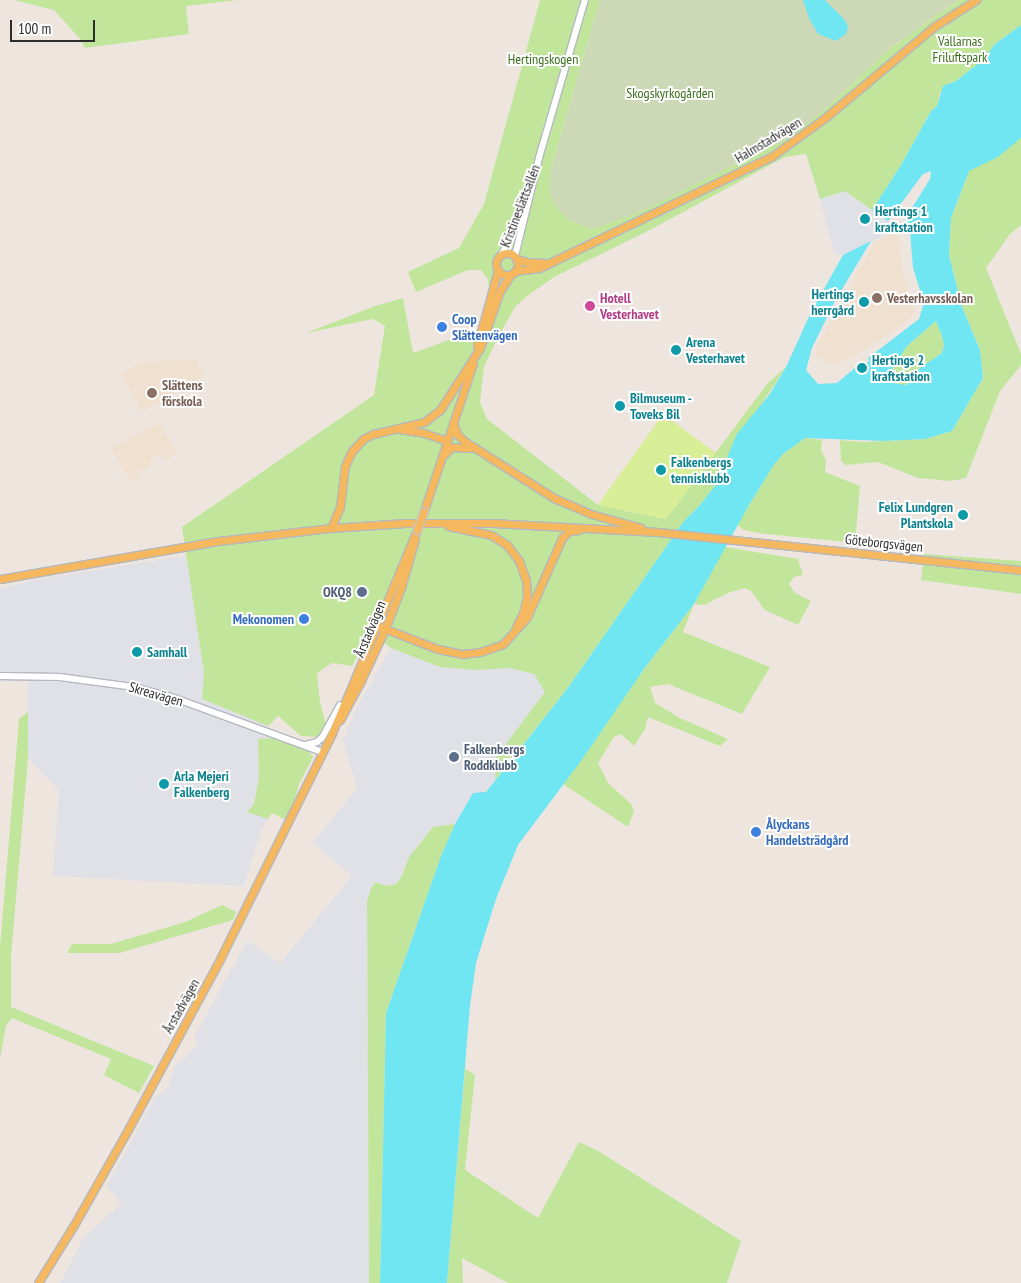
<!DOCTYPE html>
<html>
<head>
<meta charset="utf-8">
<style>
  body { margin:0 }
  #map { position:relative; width:1021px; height:1283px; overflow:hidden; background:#efe5df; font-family:"PT Sans Narrow",sans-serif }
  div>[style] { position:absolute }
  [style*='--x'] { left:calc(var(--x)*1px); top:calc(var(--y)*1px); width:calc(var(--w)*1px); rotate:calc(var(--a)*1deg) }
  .industrial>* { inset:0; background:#e0e0e7 }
  .education>* { inset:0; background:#f0e0cf }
  .green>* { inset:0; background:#c1e69b }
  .cemetery>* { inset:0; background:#cdd9b6 }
  .pitch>* { inset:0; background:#d8ee96 }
  .water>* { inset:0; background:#70e6f3 }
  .roads { filter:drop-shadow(1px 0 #b3b8c1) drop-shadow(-1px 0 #b3b8c1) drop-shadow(0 1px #b3b8c1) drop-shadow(0 -1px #b3b8c1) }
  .minor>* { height:5.5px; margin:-2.75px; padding:0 2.75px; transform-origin:2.75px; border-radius:2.75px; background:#fff }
  .major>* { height:7px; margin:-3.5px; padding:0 3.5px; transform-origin:3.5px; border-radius:3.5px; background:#f5b85e }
  .major>.ring { margin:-3.5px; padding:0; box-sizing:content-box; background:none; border:7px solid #f5b85e; border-radius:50% }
  .bridges { filter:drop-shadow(1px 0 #c4c4c4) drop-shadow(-1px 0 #c4c4c4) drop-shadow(0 1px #c4c4c4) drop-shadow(0 -1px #c4c4c4) }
  .major-bridge>* { height:7px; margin:-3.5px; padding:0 3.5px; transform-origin:3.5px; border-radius:3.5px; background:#f5b85e }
  .dots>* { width:14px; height:14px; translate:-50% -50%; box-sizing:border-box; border:2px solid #fff; border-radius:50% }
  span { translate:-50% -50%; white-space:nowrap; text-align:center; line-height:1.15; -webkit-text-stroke:4px #fff; paint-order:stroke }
  .park-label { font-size:14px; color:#396e19 }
  .street-label { font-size:14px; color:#2d2d2d }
  .culture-label { font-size:14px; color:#0d838f; font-weight:700 }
  .left { translate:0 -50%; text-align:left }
  .right { translate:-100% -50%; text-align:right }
  .hotel-label { font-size:14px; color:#b23c85; font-weight:700 }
  .education-label { font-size:14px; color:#785e54; font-weight:700 }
  .shop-label { font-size:14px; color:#366cbe; font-weight:700 }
  .service-label { font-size:14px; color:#4e5e75; font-weight:700 }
  .scale { position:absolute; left:10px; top:20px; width:85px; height:22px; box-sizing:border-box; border:2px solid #2d2d2d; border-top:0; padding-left:6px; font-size:15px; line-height:18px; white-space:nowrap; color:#2d2d2d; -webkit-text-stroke:4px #fff; paint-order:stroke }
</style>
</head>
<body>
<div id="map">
  <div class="industrial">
    <div style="clip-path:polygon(845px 191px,891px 223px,880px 238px,843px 255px,834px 254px,820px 199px)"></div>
    <div style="clip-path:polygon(185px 556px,189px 568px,204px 673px,202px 699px,268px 726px,274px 738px,258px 739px,259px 778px,254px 804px,247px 812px,268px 819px,261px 830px,244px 886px,53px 876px,59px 791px,28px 758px,28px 681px,0 682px,0 588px,51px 577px)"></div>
    <div style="clip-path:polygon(391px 648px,440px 667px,475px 670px,509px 668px,534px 674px,545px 692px,496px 757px,495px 780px,486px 792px,468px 803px,455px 824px,432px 827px,409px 857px,402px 876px,396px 884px,386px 886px,376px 882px,371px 888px,367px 901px,369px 1283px,60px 1283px,84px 1237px,121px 1204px,107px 1186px,155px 1097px,168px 1087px,175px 1066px,197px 1046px,195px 1035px,247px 941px,280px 963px,352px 876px,312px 843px,357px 789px,343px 740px,356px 709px)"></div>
  </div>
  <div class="education">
    <div style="clip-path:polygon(888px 235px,898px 235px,904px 278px,915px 313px,906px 322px,852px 358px,837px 363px,830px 363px,816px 356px,816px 348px,874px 243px)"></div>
    <div style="clip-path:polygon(195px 359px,205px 375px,142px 412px,120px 373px,140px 363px)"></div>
    <div style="clip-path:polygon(159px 423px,178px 453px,168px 459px,156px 456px,152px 459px,149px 466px,139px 472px,141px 475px,130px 481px,111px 449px)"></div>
  </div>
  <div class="green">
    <div style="clip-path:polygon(14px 0,238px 0,186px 6px,189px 34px,85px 48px,81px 40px,54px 10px)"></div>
    <div style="clip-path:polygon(540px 0,600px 0,550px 173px,550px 193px,825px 109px,889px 49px,958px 0,1021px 0,1021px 25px,995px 44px,983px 60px,956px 81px,949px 83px,940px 92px,937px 106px,931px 111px,901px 165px,872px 210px,845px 191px,820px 199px,806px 154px,785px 157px,650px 230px,554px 277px,527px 296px,515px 307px,497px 339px,484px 367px,480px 402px,487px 419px,598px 505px,666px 519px,767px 384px,786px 367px,726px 458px,715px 486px,699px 506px,684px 521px,567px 689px,495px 780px,496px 757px,545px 692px,534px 674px,509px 668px,475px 670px,440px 667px,391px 648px,370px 632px,352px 666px,332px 663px,317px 673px,320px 702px,326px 725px,317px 737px,301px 736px,278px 716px,268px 726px,202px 699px,204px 673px,182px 527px,374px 395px,385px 326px,373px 319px,306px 333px,375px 306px,403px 298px,413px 353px,479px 329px,489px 289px,488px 279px,481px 270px,468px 270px,416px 292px,408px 272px,459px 248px,484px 204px)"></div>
    <div style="clip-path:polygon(1021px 138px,1021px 225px,1010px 234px,986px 268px,1021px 354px,1021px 365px,1000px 391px,966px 478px,951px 481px,918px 478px,878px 462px,846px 465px,841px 461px,840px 440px,864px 442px,925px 439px,952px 431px,983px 378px,980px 350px,962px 307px,949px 255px,951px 218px,969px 171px)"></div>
    <div style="clip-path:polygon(936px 321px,942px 336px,944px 345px,942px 353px,920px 368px,907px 385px,884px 382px,907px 346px)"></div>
    <div style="clip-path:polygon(805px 438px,822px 440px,821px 450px,826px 460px,825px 472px,860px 486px,855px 543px,758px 533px,744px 530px,737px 525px,773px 466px,783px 454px)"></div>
    <div style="clip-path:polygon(725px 547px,798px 559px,803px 575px,794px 577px,789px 584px,795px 593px,811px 601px,798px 625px,765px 610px,751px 591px,745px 588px,728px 593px,704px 605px,694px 604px,683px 632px,770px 667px,742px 714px,668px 684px,650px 687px,655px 703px,680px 718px,728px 739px,720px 746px,648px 717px,645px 729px,634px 746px,621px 734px,614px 737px,598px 763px,608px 783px,632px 805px,634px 811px,628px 827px,563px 784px,644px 669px,694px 604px)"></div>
    <div style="clip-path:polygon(924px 554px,1021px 561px,1021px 594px,921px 580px)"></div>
    <div style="clip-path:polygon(28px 712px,28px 758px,11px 956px,11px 1007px,154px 1066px,139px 1093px,104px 1075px,111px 1059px,12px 1018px,6px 1026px,0 1059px,0 947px,19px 719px)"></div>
    <div style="clip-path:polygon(274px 738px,308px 751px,313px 757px,299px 784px,294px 804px,286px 820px,272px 813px,268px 819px,247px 812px,254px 804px,259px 778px,258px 739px)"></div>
    <div style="clip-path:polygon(455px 824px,441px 856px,386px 1013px,380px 1283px,369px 1283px,367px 901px,371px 888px,376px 882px,386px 886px,396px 884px,402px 876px,409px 857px,433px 827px)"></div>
    <div style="clip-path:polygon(222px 905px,236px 912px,233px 920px,119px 953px,67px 953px,72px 944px,111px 944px,185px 922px)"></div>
    <div style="clip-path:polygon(465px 1069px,475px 1075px,465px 1170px,538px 1218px,579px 1142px,600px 1152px,741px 1241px,727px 1283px,508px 1283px,462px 1258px,463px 1283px,447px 1283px)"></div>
  </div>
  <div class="cemetery">
    <div style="clip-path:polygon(600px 0,958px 0,889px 49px,825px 109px,789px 138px,637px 213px,592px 229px,568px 220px,554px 204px,550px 193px,550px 173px)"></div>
  </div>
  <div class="pitch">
    <div style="clip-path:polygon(663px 414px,716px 453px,666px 519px,598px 505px)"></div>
  </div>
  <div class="water">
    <div style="clip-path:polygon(803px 0,825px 0,845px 20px,848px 27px,846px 34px,836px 41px,818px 34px,809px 18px)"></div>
    <div style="clip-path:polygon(evenodd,1021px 25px,1021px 138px,998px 157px,969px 171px,951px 218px,949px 255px,962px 307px,980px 350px,983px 378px,952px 431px,925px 439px,884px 441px,805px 438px,783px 454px,773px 466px,749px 505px,694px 604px,644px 669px,581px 761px,518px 845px,496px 899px,476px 963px,470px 1006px,447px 1283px,380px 1283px,386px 1013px,441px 856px,455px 824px,473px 793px,486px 792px,567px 689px,684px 521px,699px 506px,715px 486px,737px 434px,769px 395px,786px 367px,811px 312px,843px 255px,871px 241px,835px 301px,812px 348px,806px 370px,818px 384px,837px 383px,856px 367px,861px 374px,878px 362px,868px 368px,865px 364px,869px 361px,868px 358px,919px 319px,924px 303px,913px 268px,910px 232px,905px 219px,930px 179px,931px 171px,923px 174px,888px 221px,872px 210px,901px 165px,931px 111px,937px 106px,943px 86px,956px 81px,983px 60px,995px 44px,1021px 25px,936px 321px,942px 336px,944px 345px,942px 353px,920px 368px,907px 385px,884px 382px,907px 346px,936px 321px)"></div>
  </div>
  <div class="roads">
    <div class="minor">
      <div style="--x:502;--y:254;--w:19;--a:-62"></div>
      <div style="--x:511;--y:237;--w:52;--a:-70.9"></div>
      <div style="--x:515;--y:256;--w:101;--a:-76.2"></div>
      <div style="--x:539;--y:158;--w:165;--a:-73.8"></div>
      <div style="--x:0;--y:676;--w:60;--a:1"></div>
      <div style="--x:60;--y:677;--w:75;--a:7.7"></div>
      <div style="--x:134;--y:687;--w:39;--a:15"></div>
      <div style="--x:172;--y:697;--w:160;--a:20.1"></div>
      <div style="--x:306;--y:745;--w:11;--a:-15"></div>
      <div style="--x:317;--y:742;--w:6;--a:-39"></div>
      <div style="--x:322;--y:738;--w:37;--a:-61"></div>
    </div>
    <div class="major">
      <div class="ring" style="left:496px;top:253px;width:15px;height:15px"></div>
      <div style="--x:516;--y:259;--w:11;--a:15"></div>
      <div style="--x:527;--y:262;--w:19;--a:3"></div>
      <div style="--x:515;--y:271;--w:24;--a:-7"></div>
      <div style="--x:539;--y:268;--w:257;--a:-25.6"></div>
      <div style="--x:771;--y:157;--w:68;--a:-36"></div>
      <div style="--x:826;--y:117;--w:142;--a:-39.9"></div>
      <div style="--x:935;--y:26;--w:49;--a:-32.4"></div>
      <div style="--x:477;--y:346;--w:79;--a:-74.6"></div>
      <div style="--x:453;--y:422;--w:13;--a:72"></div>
      <div style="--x:457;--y:434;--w:10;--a:45"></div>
      <div style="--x:464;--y:441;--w:107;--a:32.3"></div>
      <div style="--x:554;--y:498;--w:40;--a:23.4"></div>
      <div style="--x:591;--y:514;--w:52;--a:15.6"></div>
      <div style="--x:399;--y:429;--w:25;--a:9"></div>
      <div style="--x:424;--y:433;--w:24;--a:19"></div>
      <div style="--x:445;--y:454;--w:9;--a:-49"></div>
      <div style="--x:451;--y:447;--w:19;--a:3"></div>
      <div style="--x:424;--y:511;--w:155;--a:-71.6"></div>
      <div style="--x:448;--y:526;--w:44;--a:11.8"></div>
      <div style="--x:491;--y:535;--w:19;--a:32"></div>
      <div style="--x:507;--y:545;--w:20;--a:53"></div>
      <div style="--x:519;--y:561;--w:20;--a:70"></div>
      <div style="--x:526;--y:580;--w:16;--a:86"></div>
      <div style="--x:527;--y:596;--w:17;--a:103"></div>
      <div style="--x:523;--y:613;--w:16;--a:117"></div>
      <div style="--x:331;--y:528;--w:23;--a:-67"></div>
      <div style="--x:340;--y:507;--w:41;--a:-83"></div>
      <div style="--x:345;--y:466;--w:17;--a:-65"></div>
      <div style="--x:352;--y:451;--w:16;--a:-47"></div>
      <div style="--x:363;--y:439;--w:11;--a:-27"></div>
      <div style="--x:373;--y:434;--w:52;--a:-13.2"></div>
      <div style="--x:424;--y:422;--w:20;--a:-37"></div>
      <div style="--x:440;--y:410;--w:74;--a:-57.2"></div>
      <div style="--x:480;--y:348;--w:60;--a:-70.7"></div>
      <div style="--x:500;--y:291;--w:20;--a:-57"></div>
      <div style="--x:0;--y:579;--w:221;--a:-9.9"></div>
      <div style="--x:218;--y:541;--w:114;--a:-6.6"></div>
      <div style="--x:331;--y:528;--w:75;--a:-3.8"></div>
      <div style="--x:406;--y:523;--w:87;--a:0"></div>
      <div style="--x:493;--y:523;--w:165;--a:3.1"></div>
      <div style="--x:658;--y:532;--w:365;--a:6"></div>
      <div style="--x:378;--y:626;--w:64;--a:21"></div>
      <div style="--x:438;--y:649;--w:25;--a:12"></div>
      <div style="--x:462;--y:654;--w:18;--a:-6"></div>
      <div style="--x:480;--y:652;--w:24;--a:-19"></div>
      <div style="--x:503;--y:644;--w:36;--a:-48"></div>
      <div style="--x:527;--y:617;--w:86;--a:-66.1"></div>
      <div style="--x:562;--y:538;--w:10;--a:-45"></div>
      <div style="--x:569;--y:531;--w:10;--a:-6"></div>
      <div style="--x:340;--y:720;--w:40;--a:-62"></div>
      <div style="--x:359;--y:685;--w:62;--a:-65.1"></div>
      <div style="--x:385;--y:629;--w:44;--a:-68.7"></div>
      <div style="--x:401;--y:588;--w:51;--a:-74.1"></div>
      <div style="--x:38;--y:1283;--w:68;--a:-58.2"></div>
      <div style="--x:74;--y:1225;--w:103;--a:-60.5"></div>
      <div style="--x:125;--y:1135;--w:200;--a:-61.6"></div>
      <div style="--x:220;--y:959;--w:252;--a:-63.6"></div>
      <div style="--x:332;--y:733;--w:220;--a:-67.3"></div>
    </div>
  </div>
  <div class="bridges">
    <div class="major-bridge">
      <div style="--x:417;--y:530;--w:20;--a:-70"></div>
    </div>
  </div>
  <div class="dots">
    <div style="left:865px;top:219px;background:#0f9aa8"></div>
    <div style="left:877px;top:298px;background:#8d6e63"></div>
    <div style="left:864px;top:302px;background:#0f9aa8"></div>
    <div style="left:590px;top:306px;background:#d1479c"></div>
    <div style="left:442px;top:327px;background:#3f7fe0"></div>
    <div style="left:676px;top:350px;background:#0f9aa8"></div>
    <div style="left:862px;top:368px;background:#0f9aa8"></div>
    <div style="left:152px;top:393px;background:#8d6e63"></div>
    <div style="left:620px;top:406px;background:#0f9aa8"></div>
    <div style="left:661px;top:470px;background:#0f9aa8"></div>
    <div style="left:963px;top:515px;background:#0f9aa8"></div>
    <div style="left:362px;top:592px;background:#5c6f8a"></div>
    <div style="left:304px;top:619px;background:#3f7fe0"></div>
    <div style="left:137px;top:652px;background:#0f9aa8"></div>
    <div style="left:454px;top:757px;background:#5c6f8a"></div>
    <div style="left:164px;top:784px;background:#0f9aa8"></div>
    <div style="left:756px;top:832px;background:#3f7fe0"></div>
  </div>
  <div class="park-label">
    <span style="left:960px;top:49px">Vallarnas<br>Friluftspark</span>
    <span style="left:543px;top:59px">Hertingskogen</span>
    <span style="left:670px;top:93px">Skogskyrkogården</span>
  </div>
  <div class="street-label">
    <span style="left:768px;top:140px;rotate:-31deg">Halmstadvägen</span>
    <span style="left:520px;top:206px;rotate:-69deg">Kristineslättsallén</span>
    <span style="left:884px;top:543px;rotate:6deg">Göteborgsvägen</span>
    <span style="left:370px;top:629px;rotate:-67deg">Årstadvägen</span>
    <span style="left:156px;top:694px;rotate:16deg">Skreavägen</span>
    <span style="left:181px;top:1006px;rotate:-61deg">Årstadvägen</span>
  </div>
  <div class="culture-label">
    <span class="left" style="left:875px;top:219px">Hertings 1<br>kraftstation</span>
    <span class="right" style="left:854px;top:302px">Hertings<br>herrgård</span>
    <span class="left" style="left:686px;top:350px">Arena<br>Vesterhavet</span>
    <span class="left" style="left:872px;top:368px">Hertings 2<br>kraftstation</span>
    <span class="left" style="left:630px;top:406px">Bilmuseum -<br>Toveks Bil</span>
    <span class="left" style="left:671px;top:470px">Falkenbergs<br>tennisklubb</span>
    <span class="right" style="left:953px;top:515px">Felix Lundgren<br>Plantskola</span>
    <span class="left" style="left:147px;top:652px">Samhall</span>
    <span class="left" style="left:174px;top:784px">Arla Mejeri<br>Falkenberg</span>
  </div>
  <div class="hotel-label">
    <span class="left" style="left:600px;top:306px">Hotell<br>Vesterhavet</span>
  </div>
  <div class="education-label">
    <span class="left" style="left:887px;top:298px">Vesterhavsskolan</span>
    <span class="left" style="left:162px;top:393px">Slättens<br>förskola</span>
  </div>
  <div class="shop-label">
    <span class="left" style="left:452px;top:327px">Coop<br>Slättenvägen</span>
    <span class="right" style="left:294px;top:619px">Mekonomen</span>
    <span class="left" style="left:766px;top:832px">Ålyckans<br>Handelsträdgård</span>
  </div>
  <div class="service-label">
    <span class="right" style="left:352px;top:592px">OKQ8</span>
    <span class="left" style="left:464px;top:757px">Falkenbergs<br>Roddklubb</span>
  </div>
  <div class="scale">100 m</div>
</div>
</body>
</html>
